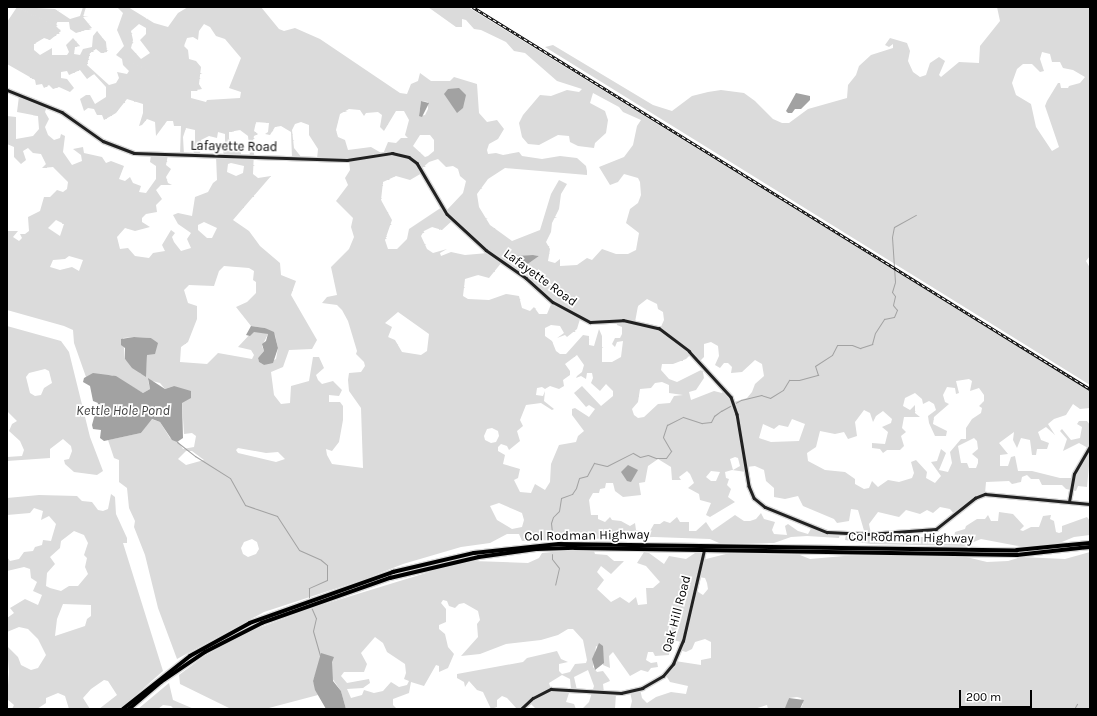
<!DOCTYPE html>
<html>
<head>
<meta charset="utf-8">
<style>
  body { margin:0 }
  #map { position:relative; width:1097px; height:716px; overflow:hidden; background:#fff; font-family:Karla,sans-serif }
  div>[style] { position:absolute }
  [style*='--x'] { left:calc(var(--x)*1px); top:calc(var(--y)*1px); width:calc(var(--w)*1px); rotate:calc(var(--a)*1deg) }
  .green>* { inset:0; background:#dbdbdb }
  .water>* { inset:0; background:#a2a2a2 }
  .stream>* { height:1px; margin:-0.5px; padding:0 0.5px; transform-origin:0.5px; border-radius:0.5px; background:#a2a2a2 }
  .roads { filter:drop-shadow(1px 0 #dbdbdb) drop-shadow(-1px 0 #dbdbdb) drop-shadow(0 1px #dbdbdb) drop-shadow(0 -1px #dbdbdb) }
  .secondary>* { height:2.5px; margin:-1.25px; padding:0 1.25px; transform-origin:1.25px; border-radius:1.25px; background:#212121 }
  .highway>* { height:3.5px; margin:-1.75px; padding:0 1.75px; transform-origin:1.75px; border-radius:1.75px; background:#000 }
  .rail>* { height:2.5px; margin-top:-1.25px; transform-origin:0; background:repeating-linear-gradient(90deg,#fff 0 3px,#000 0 6px); box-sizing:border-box; border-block:1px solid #000 }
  span { translate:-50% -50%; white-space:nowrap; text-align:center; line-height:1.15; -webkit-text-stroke:3.5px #fff; paint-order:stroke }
  .street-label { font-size:13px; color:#000 }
  .water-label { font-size:14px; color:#434343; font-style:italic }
  .frame { position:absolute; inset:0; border:8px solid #000; pointer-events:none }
  .scale { position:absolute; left:959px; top:690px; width:73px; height:18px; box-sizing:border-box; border:2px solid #000; border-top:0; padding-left:5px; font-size:12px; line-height:14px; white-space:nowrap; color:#000; -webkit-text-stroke:3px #fff; paint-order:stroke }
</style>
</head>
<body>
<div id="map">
  <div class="green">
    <div style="clip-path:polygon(evenodd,17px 7px,55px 9px,70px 19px,80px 16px,83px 7px,86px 7px,83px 17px,92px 28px,76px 33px,70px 29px,69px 22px,57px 22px,56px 26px,61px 31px,50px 40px,44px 38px,34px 44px,34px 50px,40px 55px,52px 48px,52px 55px,67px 55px,69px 52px,66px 45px,73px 38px,80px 46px,75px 47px,74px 54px,80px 55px,83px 49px,92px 47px,93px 36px,97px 31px,106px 42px,107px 52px,101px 53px,96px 49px,90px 53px,87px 65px,109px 85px,116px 83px,119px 78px,117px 72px,127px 74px,129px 71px,123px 65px,122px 59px,116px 55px,124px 46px,117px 30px,123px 13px,117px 7px,128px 7px,154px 23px,168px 27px,178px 13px,188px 7px,261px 7px,279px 29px,284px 31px,295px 28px,320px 39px,400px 93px,407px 94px,411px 84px,418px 81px,420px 73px,431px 81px,450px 81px,454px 77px,477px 84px,479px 113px,487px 122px,497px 120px,504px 129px,498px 139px,489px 144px,487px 150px,488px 154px,496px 153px,503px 155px,519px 152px,522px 156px,542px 159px,560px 156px,577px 158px,586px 166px,587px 171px,587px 175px,505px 168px,488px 179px,477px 194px,479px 207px,490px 225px,512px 241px,540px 230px,551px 194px,559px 180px,567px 184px,561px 194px,559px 209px,552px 223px,551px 232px,546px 242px,550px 249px,548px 261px,555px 263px,560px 259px,560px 266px,577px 265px,587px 258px,592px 260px,602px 249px,616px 254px,628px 254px,636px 250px,639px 233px,626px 223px,630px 209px,638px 203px,641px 195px,640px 182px,638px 178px,624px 174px,618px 182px,610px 185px,599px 167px,624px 157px,633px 145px,637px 126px,641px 120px,623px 112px,619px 107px,593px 93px,590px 103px,605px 111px,608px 120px,606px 133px,595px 143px,594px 148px,578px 146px,570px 142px,569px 136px,558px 135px,539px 145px,528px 144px,522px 137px,519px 123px,523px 115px,540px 95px,551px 96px,567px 90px,579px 92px,582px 89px,557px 81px,525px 53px,514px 51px,506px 42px,481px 30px,474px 29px,466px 20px,462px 19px,462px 27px,456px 27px,428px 7px,468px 7px,1090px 391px,1090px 408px,1080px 409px,1073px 404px,1066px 415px,1054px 419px,1048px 424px,1055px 435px,1046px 427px,1038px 432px,1041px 440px,1049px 443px,1047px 449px,1037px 449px,1036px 455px,1032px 455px,1030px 440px,1021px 438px,1017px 448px,1013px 440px,1014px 432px,999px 443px,1008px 454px,1000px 455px,1000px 466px,1008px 466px,1011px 457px,1015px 456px,1018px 471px,1032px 471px,1060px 478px,1073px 478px,1086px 453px,1090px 455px,1087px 487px,1078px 486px,1076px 491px,1066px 489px,1062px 485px,1042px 485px,1039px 479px,1031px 479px,1027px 475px,1022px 477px,1021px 482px,1012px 484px,1009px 481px,986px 482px,985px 494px,978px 497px,955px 515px,950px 509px,940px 507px,933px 513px,927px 510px,920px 514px,906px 510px,899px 517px,878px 512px,869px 524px,871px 534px,918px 532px,918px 537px,937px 537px,941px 542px,946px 542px,954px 538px,955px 532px,965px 529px,966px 526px,977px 519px,985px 519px,988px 515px,991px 521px,998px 521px,999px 512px,1013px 514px,1024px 526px,1020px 530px,1023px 531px,1031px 527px,1039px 527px,1043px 516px,1051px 515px,1050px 519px,1054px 521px,1056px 532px,1059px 533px,1062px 532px,1062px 526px,1087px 517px,1090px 521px,1090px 535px,1074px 537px,1057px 544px,1024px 547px,981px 539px,964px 546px,871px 544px,845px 540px,846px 535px,865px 534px,858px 510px,851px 509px,849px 521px,837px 523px,834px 519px,803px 506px,798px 496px,785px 499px,774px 497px,774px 488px,766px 481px,764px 470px,755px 466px,746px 467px,746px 472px,732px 470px,725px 472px,726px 478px,729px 479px,727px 485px,731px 489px,728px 497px,735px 502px,710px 517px,706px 515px,711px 503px,700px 500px,699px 494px,688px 488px,694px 483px,690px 474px,687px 471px,679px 477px,681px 480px,672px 480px,671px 467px,658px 459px,648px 466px,645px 482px,639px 483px,641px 495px,623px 497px,615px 491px,613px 483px,606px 483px,605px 488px,600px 489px,599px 493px,593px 493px,589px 500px,591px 515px,598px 515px,598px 519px,605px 522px,610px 517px,612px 520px,621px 521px,630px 526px,635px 523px,636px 530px,644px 532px,650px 531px,654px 524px,660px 524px,664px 521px,670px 523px,677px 517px,680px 522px,689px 522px,689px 531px,696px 531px,706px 522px,712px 531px,735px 515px,744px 521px,750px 521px,756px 519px,761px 513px,764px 519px,775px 522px,772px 530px,774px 534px,787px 535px,785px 526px,788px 524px,798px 531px,808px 534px,813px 525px,840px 534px,839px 538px,807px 536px,791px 537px,774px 543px,719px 543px,710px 539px,654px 537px,522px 541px,519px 534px,507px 534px,490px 543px,461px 547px,403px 564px,365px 579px,264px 612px,177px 659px,158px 608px,145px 555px,134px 527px,135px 521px,129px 508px,127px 488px,119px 482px,119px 460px,114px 458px,108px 440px,141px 433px,151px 419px,160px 422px,170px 438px,178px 441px,183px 449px,194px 447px,196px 436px,192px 433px,184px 434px,182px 402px,174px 386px,165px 389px,160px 383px,148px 380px,150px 389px,143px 393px,112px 375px,86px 377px,74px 343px,73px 330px,64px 326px,7px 310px,7px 231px,18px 231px,13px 237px,19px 241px,22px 238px,20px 234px,25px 234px,29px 231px,28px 217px,40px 211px,44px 197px,50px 197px,57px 190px,63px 192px,67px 189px,68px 182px,53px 167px,42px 168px,46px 164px,41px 154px,33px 153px,28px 148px,23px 151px,26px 160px,21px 164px,14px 157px,14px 147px,7px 144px,7px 116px,16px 117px,16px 139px,33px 136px,39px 129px,38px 116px,17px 112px,19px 96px,47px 106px,45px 112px,49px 119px,45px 127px,48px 135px,54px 140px,60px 138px,61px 134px,65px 136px,63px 152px,72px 165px,82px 161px,81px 155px,73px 149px,83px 147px,84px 153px,102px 157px,106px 163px,111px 161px,124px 166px,119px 179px,125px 181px,130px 177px,133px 183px,141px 186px,139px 192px,146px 193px,156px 179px,156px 166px,150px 162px,151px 155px,168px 155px,166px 165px,171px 169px,166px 177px,168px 183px,172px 185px,161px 185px,156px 190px,162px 199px,156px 205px,157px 212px,146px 214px,142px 218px,142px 222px,150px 227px,135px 231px,125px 228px,117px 237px,120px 249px,128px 248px,135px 256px,149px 258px,153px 253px,165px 251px,162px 245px,171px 230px,175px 233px,172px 237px,174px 242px,181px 251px,191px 248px,187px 239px,191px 233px,178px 224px,173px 215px,178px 213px,192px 216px,195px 197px,208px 192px,213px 183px,217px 180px,216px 156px,224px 155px,221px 144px,225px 143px,225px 134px,218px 132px,217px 138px,209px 136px,201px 140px,200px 155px,194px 154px,192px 145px,195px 142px,195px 130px,186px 128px,183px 137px,184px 155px,180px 155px,181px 126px,174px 126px,173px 121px,167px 121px,156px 136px,155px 122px,147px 119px,142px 125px,139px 126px,143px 113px,143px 104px,127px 99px,116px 113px,104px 120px,102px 115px,97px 115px,94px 109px,88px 108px,84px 111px,80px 99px,86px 95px,90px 95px,95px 104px,106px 97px,106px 87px,94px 74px,87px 79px,80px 70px,69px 75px,67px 71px,61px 72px,61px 78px,67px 79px,74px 88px,70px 92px,59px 87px,53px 89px,49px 85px,44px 88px,42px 84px,36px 85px,35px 80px,7px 64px,7px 22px,17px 7px,139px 24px,146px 28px,146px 34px,140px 40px,150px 53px,141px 59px,131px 48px,133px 40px,131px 31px,139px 24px,17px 7px,204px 24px,210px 27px,216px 36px,225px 39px,241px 58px,229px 88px,241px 92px,240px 98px,207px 100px,206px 102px,191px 98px,191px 91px,202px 89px,199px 84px,201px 67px,196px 61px,189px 59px,188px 50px,184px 46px,187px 38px,193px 37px,198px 40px,199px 31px,204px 24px,17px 7px,421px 101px,428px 102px,428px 109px,425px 115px,419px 116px,421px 101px,17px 7px,349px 109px,360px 110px,364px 116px,366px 113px,378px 112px,382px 115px,380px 127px,384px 131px,396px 111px,404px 111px,409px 120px,405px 135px,408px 138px,401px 138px,396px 143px,388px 142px,383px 154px,371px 147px,348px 150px,345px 140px,338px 137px,336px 130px,340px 114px,349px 109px,17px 7px,256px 122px,269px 123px,268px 132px,265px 134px,270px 135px,275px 127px,281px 126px,291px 132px,292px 158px,302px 158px,294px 148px,292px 130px,295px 124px,301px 122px,309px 125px,309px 135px,318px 149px,317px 159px,349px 160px,350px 170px,345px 178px,348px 185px,336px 201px,353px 218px,351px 227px,354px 237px,349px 249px,331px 267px,337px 295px,327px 297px,322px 303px,337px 305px,342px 310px,348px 321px,357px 351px,356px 354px,364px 362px,365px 366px,361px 372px,349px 373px,348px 380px,349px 391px,361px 408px,363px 468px,332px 464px,327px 455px,326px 449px,332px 451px,339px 442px,343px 420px,343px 406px,340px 402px,329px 402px,329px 395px,339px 396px,342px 390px,333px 381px,322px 384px,318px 380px,316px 375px,324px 368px,319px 357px,313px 357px,309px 381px,291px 386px,290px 403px,281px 404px,274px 395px,271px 372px,283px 367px,289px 350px,312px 349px,317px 340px,291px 295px,296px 281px,281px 275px,280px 263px,260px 246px,249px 231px,233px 220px,271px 176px,258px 178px,253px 174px,254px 151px,258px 145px,253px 141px,254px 136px,258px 134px,254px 131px,256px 122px,17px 7px,240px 130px,248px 136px,250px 156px,241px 156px,241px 151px,229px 139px,229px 132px,240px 130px,17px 7px,420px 135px,430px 135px,434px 140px,434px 151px,428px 156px,425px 157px,413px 146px,420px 135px,17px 7px,438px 159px,446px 167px,453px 166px,458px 169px,460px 176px,466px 181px,463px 193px,446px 211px,442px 207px,409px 229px,407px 239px,397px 249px,388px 249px,385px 240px,392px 220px,381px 200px,383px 182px,396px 176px,410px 180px,422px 173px,421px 169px,429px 162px,438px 159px,17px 7px,231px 163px,244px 166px,243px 173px,236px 176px,227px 172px,228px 164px,231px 163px,17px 7px,56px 220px,64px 224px,60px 236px,48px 228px,56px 220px,17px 7px,453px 220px,488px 253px,465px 255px,451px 252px,441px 256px,440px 253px,447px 249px,433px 253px,427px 249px,421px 236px,424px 231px,432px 227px,442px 230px,453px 220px,17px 7px,204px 222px,217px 228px,212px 238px,207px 238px,198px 230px,198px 225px,204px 222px,17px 7px,533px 255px,539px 256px,525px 266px,510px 262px,513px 256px,533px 255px,17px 7px,69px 256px,83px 260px,79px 271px,72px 267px,60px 270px,50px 267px,53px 260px,65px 259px,69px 256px,17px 7px,502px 262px,536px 285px,552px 302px,547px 314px,539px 314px,534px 307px,530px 311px,522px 308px,519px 296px,506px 294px,489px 300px,468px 299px,463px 296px,465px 279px,478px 275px,489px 278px,502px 262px,17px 7px,224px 266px,249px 268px,254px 271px,253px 280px,256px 282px,256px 293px,247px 302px,236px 307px,251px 326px,265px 328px,275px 335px,278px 348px,276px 359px,264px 365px,259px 362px,258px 358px,264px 351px,262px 346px,268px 334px,261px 331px,252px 332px,238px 347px,251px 350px,254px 355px,252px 359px,218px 353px,207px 364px,180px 362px,181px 347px,188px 342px,197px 319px,197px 306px,188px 303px,184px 290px,189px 285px,214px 286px,219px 271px,224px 266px,17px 7px,647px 299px,657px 304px,658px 309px,663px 312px,664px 320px,660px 329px,635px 322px,638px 306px,647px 299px,17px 7px,398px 312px,429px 334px,427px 351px,421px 355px,402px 352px,395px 340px,388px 337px,392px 327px,385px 323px,398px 312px,17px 7px,580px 319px,597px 323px,616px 320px,617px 325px,622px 327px,622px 334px,620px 338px,615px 338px,612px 344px,615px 347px,617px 342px,623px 341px,621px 357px,612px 362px,602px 362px,602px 336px,599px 329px,594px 346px,589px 345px,589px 336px,583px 335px,566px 354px,560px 354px,556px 351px,552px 341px,545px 336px,545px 328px,551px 325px,560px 326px,564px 333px,557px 338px,565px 335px,567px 337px,577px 329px,580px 319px,17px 7px,135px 337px,151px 338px,154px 341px,147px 355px,146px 371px,141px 374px,125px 359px,123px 338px,135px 337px,17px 7px,711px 342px,718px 346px,719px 356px,715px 365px,720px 368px,724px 363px,728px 363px,732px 367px,731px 373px,742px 372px,755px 360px,762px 364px,764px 376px,755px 384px,752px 392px,747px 398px,734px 402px,725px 389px,722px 393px,714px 391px,691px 400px,689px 392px,696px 390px,704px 378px,703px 372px,701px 370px,677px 382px,669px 379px,661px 370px,662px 364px,673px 364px,686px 359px,691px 354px,699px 362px,704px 357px,704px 344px,711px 342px,17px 7px,577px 355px,584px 365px,582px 372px,577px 376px,576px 378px,581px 376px,586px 379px,587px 373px,592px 373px,593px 378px,591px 383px,600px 391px,606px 384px,613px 391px,613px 396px,601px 406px,582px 386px,574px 393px,586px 407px,589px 405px,595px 409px,589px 417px,575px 408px,572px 409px,572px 415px,584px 431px,578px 436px,576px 442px,559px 445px,551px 464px,550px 482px,545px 490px,535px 484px,531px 493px,520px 492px,514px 480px,518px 478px,520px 469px,503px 464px,505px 455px,498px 451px,498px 447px,501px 444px,507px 446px,509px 450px,520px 441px,517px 431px,523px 426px,520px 420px,526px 405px,541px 403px,552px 410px,554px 409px,544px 401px,545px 391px,543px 396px,536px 395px,537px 388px,542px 387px,545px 389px,550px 386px,559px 389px,564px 386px,563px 380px,570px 375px,570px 371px,565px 364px,577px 355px,17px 7px,969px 379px,972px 381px,970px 391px,979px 388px,984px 395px,984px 401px,979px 406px,982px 408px,981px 413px,972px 419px,966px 428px,966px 439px,961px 439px,950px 452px,952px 463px,948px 472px,939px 470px,946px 453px,941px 449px,937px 461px,931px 462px,941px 476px,935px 483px,926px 478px,927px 472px,916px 460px,911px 462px,914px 473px,912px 478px,899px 482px,888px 480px,878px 487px,872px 481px,869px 488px,864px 489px,855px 484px,855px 479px,845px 472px,825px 470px,808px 461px,807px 453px,816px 447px,820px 431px,835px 434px,844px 432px,848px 439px,857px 436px,855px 422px,864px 410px,870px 413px,873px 422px,876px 416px,883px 411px,892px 419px,891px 423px,882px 427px,888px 432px,885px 444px,872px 443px,872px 448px,880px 449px,883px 453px,887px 450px,900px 450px,904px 446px,901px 436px,906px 432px,902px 428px,904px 417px,920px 417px,915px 413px,915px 405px,910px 410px,903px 406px,905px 398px,915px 393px,922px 399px,923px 404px,929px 401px,934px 404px,936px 410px,928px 416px,929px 423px,935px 436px,946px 436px,947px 431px,933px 424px,934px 417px,949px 404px,945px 402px,943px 395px,947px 387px,955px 388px,956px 394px,959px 393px,956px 381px,969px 379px,17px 7px,662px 382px,669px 385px,669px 393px,683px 395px,674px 396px,670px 403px,658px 404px,644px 417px,638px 418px,634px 415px,632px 409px,638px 402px,640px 389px,651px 388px,655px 383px,662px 382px,17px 7px,792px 419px,805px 424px,799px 441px,771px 442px,759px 438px,763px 424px,774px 429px,779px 425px,788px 427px,792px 419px,17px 7px,492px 428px,498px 431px,499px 436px,496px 442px,491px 443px,485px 440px,484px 436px,487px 429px,492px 428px,17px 7px,974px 438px,977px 441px,978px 449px,972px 454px,978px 459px,978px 463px,976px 468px,969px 468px,967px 463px,961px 463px,958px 446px,974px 438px,17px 7px,238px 448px,266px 453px,278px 452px,285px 459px,276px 462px,238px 453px,236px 450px,238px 448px,17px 7px,186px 451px,192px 451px,204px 460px,186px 465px,178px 459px,186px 451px,17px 7px,735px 457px,738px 458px,740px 466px,733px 470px,730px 459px,735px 457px,17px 7px,711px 471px,720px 472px,716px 481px,711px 481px,706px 477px,711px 471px,17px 7px,499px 503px,522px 513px,524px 520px,522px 527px,512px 529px,497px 520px,490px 506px,499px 503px,17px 7px,252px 539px,257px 542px,259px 549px,256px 554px,248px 557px,243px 554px,241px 548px,244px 542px,252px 539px)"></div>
    <div style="clip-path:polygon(evenodd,997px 7px,1090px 7px,1090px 256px,1086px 261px,1090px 268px,1090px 385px,545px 47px,553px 45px,653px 105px,672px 111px,692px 96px,708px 92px,721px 90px,744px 93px,755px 101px,773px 119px,782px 123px,789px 123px,808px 109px,847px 98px,848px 85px,856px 75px,859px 66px,871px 55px,893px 48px,893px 44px,889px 47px,885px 45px,890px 38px,907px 43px,910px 51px,908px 61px,913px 72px,920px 77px,926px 75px,930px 63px,939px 57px,945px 61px,939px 75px,941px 77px,959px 62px,979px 63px,980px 46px,1000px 21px,997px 7px,1042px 52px,1050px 54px,1052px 62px,1060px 62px,1063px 68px,1073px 70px,1085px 77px,1080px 83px,1069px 86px,1068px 88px,1061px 88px,1060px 83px,1058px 83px,1047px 101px,1045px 106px,1059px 147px,1052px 151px,1036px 127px,1031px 104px,1016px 95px,1012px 83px,1017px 69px,1023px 64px,1032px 64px,1040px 72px,1044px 71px,1040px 59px,1042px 52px)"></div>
    <div style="clip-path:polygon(evenodd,7px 326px,61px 341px,69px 352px,90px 437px,103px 471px,97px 475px,74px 472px,65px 464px,64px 460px,69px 459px,72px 451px,71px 446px,63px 439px,50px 449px,50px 458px,7px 461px,7px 457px,22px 456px,24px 450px,20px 441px,9px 431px,12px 424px,17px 421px,7px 411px,7px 326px,45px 369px,49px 371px,52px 383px,44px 388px,41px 395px,35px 396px,30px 393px,26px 377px,29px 373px,45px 369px)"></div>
    <div style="clip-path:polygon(1079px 421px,1087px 421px,1090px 425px,1090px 446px,1088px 448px,1079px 443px,1063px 451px,1067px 439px,1060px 431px,1062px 429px,1071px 440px,1080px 438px,1082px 427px,1077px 424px)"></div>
    <div style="clip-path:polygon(evenodd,111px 494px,115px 497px,116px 514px,127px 538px,127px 543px,123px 543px,163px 671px,120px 709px,99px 709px,117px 695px,108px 681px,104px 680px,91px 689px,83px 698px,90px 709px,69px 709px,65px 696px,58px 693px,46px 698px,46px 703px,37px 709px,12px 709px,14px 705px,7px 699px,9px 672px,7px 646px,18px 657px,21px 665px,31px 670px,38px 668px,46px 655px,38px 639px,28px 629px,19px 627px,7px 632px,7px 618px,14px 613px,10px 608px,25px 599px,38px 605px,42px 595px,33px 591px,37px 582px,31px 578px,30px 569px,24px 567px,7px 571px,7px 557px,10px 561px,19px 559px,24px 552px,33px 551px,35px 547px,42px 545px,43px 540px,51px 541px,56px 524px,49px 516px,41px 520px,43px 511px,34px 508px,30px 513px,7px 515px,7px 498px,39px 495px,77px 496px,82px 501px,92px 502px,98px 510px,103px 511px,108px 509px,111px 494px,74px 531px,84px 535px,88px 543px,84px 555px,87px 558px,85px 567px,88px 574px,78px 586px,69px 586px,61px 591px,50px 588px,46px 586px,47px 573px,55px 564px,50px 557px,60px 548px,61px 541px,74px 531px,111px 494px,63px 604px,91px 605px,91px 616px,87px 619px,85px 626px,55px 636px,57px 619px,63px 604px)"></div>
    <div style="clip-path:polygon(evenodd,562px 551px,594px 551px,595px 554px,607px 555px,614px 561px,624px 561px,611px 574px,601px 566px,597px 572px,604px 580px,597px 589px,611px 602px,620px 597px,629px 603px,636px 597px,638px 605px,647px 604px,646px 588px,653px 588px,660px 582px,646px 566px,637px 563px,644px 552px,649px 553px,664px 564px,669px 556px,686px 559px,695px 553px,703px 553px,702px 558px,706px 559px,730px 553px,800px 555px,810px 559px,844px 556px,962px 556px,987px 562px,1008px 561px,1021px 557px,1065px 559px,1090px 552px,1090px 709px,800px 709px,803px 704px,801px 698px,797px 697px,789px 698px,786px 709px,768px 709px,767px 705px,754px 709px,630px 709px,632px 701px,630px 692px,640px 689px,642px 698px,647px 703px,656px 697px,671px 692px,686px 694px,688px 686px,670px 682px,665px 674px,675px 661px,701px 665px,701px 660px,711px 658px,711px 642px,705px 639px,695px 642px,692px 649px,686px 652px,679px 650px,681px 642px,673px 640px,669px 643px,669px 655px,655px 656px,653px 652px,648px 652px,646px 660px,651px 663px,657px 662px,658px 667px,651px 668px,648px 672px,641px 670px,630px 676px,613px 652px,609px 656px,610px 668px,603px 665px,603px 649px,596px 646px,593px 667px,597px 672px,603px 671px,609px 679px,610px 681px,603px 684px,604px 693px,616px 694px,615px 709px,582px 709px,589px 702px,594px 686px,588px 670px,574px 677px,577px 690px,571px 689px,570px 679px,562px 675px,549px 683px,551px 689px,570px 690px,566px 702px,574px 704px,576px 709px,536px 709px,529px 702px,521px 709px,517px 709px,507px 698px,502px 696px,497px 700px,497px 707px,491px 709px,483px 692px,477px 690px,469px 681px,465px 687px,464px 682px,457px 678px,457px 674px,523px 662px,527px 658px,557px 651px,561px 659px,568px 662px,559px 664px,559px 671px,562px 674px,570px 672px,575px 664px,586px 663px,587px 660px,583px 640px,573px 629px,568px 629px,558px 635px,541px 640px,506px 644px,480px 654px,461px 656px,478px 637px,477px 624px,480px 620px,478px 611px,464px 603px,459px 604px,455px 608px,449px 606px,447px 601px,443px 600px,441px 603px,446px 609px,446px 622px,439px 625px,439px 629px,445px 634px,448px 647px,454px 654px,448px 668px,439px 672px,439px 666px,436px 665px,424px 686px,411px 682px,409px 693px,393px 699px,393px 705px,397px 709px,346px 709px,341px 691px,320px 661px,313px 681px,318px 695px,265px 709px,231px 709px,180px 684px,179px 675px,203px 657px,248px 632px,315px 607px,452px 565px,473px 561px,528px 563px,539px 558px,542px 553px,562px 551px,698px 577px,705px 578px,707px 583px,708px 589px,703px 595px,695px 590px,698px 577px,562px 551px,375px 637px,383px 643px,387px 652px,405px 664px,406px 673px,404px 679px,409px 681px,407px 685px,399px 687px,391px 682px,383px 691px,374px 693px,364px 690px,362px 695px,351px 698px,347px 689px,363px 688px,370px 683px,369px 679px,347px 683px,341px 676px,344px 672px,364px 672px,367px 664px,361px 653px,375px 637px)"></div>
    <div style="clip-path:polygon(169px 683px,173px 700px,194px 709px,174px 709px,171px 706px,163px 705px,158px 709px,138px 709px)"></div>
  </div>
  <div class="water">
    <div style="clip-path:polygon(459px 88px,466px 95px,463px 108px,457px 113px,444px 94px,448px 89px)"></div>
    <div style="clip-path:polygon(796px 93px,810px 96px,810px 100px,801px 109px,795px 109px,792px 113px,788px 113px,786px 111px)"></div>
    <div style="clip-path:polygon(421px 101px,429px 103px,422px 117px,419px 116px)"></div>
    <div style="clip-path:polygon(533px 255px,539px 256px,525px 266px,510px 262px,513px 256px)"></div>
    <div style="clip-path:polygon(251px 326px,265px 328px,274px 332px,278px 348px,273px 363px,264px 365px,259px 362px,258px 358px,264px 351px,262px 344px,266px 341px,268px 334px,254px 332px,250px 336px,246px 335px)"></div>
    <div style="clip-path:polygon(134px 337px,151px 338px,158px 343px,155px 354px,147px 355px,146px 377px,132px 368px,125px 359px,125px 348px,121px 345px,121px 339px)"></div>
    <div style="clip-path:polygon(93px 373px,116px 376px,143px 393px,150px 389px,148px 378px,165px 389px,174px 386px,191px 391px,191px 398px,182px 403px,183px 438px,177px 442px,172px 440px,160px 422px,152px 419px,141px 433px,104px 441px,100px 438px,101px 430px,93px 429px,92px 425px,98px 403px,93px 401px,90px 386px,83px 382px,84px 378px)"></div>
    <div style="clip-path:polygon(628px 465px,638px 470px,631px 482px,627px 481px,621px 472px)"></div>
    <div style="clip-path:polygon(599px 643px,603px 646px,604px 663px,595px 670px,592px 659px)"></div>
    <div style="clip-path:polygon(321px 653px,334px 657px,332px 662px,333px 681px,341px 691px,346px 709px,326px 709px,315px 690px,313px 681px)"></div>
    <div style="clip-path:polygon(789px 698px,804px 700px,800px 709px,785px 708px)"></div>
  </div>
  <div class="stream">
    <div style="--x:177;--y:442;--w:23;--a:38"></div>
    <div style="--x:195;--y:456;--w:41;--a:32.2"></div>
    <div style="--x:230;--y:478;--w:31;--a:61"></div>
    <div style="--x:245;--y:505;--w:34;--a:19"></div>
    <div style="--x:277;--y:516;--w:40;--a:57.1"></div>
    <div style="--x:299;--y:550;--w:24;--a:24"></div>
    <div style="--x:321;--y:560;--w:8;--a:40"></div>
    <div style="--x:327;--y:565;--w:15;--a:90"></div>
    <div style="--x:327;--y:580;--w:20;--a:156"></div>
    <div style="--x:309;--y:588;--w:12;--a:90"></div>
    <div style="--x:553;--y:542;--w:19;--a:-96"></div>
    <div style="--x:551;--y:523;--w:6;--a:-72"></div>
    <div style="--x:553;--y:517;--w:8;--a:-45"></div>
    <div style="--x:559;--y:511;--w:13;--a:-81"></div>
    <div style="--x:561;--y:498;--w:12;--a:-20"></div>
    <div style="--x:572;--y:494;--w:7;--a:-56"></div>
    <div style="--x:576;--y:488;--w:10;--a:-73"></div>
    <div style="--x:579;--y:478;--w:8;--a:-14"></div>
    <div style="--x:587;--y:476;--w:15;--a:-62"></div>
    <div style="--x:594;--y:463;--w:13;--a:13"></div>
    <div style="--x:607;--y:466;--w:29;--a:-27"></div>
    <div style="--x:633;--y:453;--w:8;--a:30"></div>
    <div style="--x:640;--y:457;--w:8;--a:-14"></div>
    <div style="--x:648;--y:455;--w:9;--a:21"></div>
    <div style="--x:656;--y:458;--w:10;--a:0"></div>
    <div style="--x:666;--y:458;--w:9;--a:-54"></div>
    <div style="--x:671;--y:451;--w:16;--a:-120"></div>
    <div style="--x:663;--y:437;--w:13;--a:-72"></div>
    <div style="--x:667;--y:425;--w:18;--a:-27"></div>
    <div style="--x:683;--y:417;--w:20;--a:18"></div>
    <div style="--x:702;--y:423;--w:9;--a:-6"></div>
    <div style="--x:711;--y:422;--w:7;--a:-63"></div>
    <div style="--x:714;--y:416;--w:9;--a:-36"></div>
    <div style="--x:721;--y:411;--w:23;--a:-29"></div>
    <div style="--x:741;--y:400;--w:21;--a:-14"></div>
    <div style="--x:761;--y:395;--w:9;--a:18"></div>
    <div style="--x:770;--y:398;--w:15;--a:-32"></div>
    <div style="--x:783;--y:390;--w:12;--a:-59"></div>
    <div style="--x:789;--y:380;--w:10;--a:0"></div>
    <div style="--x:799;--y:380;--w:20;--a:-15"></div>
    <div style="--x:818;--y:375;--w:9;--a:-108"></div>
    <div style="--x:815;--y:366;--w:20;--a:-33"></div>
    <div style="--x:832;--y:355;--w:11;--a:-63"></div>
    <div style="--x:837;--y:345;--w:15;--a:0"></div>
    <div style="--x:852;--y:345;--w:9;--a:21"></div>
    <div style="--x:860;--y:348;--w:13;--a:-18"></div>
    <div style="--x:872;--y:344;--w:11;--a:-75"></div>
    <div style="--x:875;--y:333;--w:17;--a:-57"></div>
    <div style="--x:884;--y:319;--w:10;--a:-11"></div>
    <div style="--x:894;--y:317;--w:8;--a:-67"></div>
    <div style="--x:897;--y:310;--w:6;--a:-129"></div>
    <div style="--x:893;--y:305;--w:9;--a:-77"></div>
    <div style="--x:895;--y:296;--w:5;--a:-127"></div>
    <div style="--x:892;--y:292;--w:10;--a:-73"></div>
    <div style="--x:895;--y:282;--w:45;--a:-93.8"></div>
    <div style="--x:892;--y:237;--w:10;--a:-79"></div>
    <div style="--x:894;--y:227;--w:25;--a:-29"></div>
    <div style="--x:552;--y:554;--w:5;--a:90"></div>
    <div style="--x:552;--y:559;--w:11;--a:52"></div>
    <div style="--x:559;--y:568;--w:17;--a:103"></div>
    <div style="--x:311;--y:607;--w:12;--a:66"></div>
    <div style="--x:316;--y:618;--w:13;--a:103"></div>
    <div style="--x:313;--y:631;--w:26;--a:74"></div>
    <div style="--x:1003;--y:706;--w:3;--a:90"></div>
    <div style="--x:1074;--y:709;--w:6;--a:-59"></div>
  </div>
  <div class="roads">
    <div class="secondary">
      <div style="--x:7;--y:90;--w:59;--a:21.8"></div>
      <div style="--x:62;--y:112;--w:50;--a:35.3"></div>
      <div style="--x:103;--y:141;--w:33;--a:21"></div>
      <div style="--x:134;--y:153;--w:213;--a:1.9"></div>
      <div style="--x:347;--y:160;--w:46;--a:-8.8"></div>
      <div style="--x:392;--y:153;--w:17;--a:13"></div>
      <div style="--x:409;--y:157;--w:10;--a:37"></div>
      <div style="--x:417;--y:163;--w:59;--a:59.5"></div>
      <div style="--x:447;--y:214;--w:53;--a:42.7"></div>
      <div style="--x:486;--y:250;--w:49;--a:35"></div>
      <div style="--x:526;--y:278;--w:36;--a:42"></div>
      <div style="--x:553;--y:302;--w:42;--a:28.4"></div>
      <div style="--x:590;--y:322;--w:33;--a:-3"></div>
      <div style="--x:623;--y:320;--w:37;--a:13"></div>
      <div style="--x:659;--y:328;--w:38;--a:37"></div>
      <div style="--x:689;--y:351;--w:62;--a:47.6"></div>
      <div style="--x:731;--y:397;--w:18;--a:71"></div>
      <div style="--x:737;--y:414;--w:73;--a:80.5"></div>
      <div style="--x:749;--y:486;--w:13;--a:67"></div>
      <div style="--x:754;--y:498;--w:14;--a:39"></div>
      <div style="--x:765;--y:507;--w:67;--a:22"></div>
      <div style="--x:827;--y:532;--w:41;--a:2.8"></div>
      <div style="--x:868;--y:534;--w:68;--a:-4.2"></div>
      <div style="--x:936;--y:529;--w:50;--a:-38.5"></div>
      <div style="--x:975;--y:498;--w:11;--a:-22"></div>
      <div style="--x:985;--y:494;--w:105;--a:5.4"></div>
      <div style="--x:1069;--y:502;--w:28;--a:-80"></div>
      <div style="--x:1074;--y:474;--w:32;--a:-60"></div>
      <div style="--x:521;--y:709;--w:16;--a:-43"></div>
      <div style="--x:533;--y:698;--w:20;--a:-27"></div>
      <div style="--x:551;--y:689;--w:70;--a:3.3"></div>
      <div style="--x:621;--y:693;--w:22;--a:-13"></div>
      <div style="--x:642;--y:688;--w:24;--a:-30"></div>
      <div style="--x:663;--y:676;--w:16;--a:-50"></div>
      <div style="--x:673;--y:664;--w:25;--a:-67"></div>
      <div style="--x:683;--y:641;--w:93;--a:-77"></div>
    </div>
    <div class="highway">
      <div style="--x:123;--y:709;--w:85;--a:-38.3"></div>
      <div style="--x:190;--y:656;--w:68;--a:-28.8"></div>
      <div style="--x:250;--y:623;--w:152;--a:-19.6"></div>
      <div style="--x:393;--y:572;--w:83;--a:-13.2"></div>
      <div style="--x:474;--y:553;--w:85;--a:-6"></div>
      <div style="--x:559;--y:544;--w:458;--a:0.8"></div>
      <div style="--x:1017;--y:550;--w:73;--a:-5.5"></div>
      <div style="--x:129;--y:709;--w:42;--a:-40.2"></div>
      <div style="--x:161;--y:682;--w:53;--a:-34.3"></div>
      <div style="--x:205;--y:652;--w:64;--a:-27"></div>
      <div style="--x:262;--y:623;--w:136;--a:-19.4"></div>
      <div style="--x:390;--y:578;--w:91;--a:-13.3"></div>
      <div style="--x:479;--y:557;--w:59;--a:-7.9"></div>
      <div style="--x:537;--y:549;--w:38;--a:-2"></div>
      <div style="--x:575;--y:548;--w:442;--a:0.9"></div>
      <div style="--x:1017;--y:555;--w:73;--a:-6.3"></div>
    </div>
  </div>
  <div class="rail">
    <div style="--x:473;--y:7;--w:726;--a:31.76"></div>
  </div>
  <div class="street-label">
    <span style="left:234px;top:147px;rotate:1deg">Lafayette Road</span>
    <span style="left:540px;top:278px;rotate:36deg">Lafayette Road</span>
    <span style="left:587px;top:536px;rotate:-1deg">Col Rodman Highway</span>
    <span style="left:911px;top:538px;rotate:1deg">Col Rodman Highway</span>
    <span style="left:677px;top:614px;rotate:-75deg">Oak Hill Road</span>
  </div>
  <div class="water-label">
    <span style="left:123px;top:411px">Kettle Hole Pond</span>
  </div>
  <div class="frame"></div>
  <div class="scale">200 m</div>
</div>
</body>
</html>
